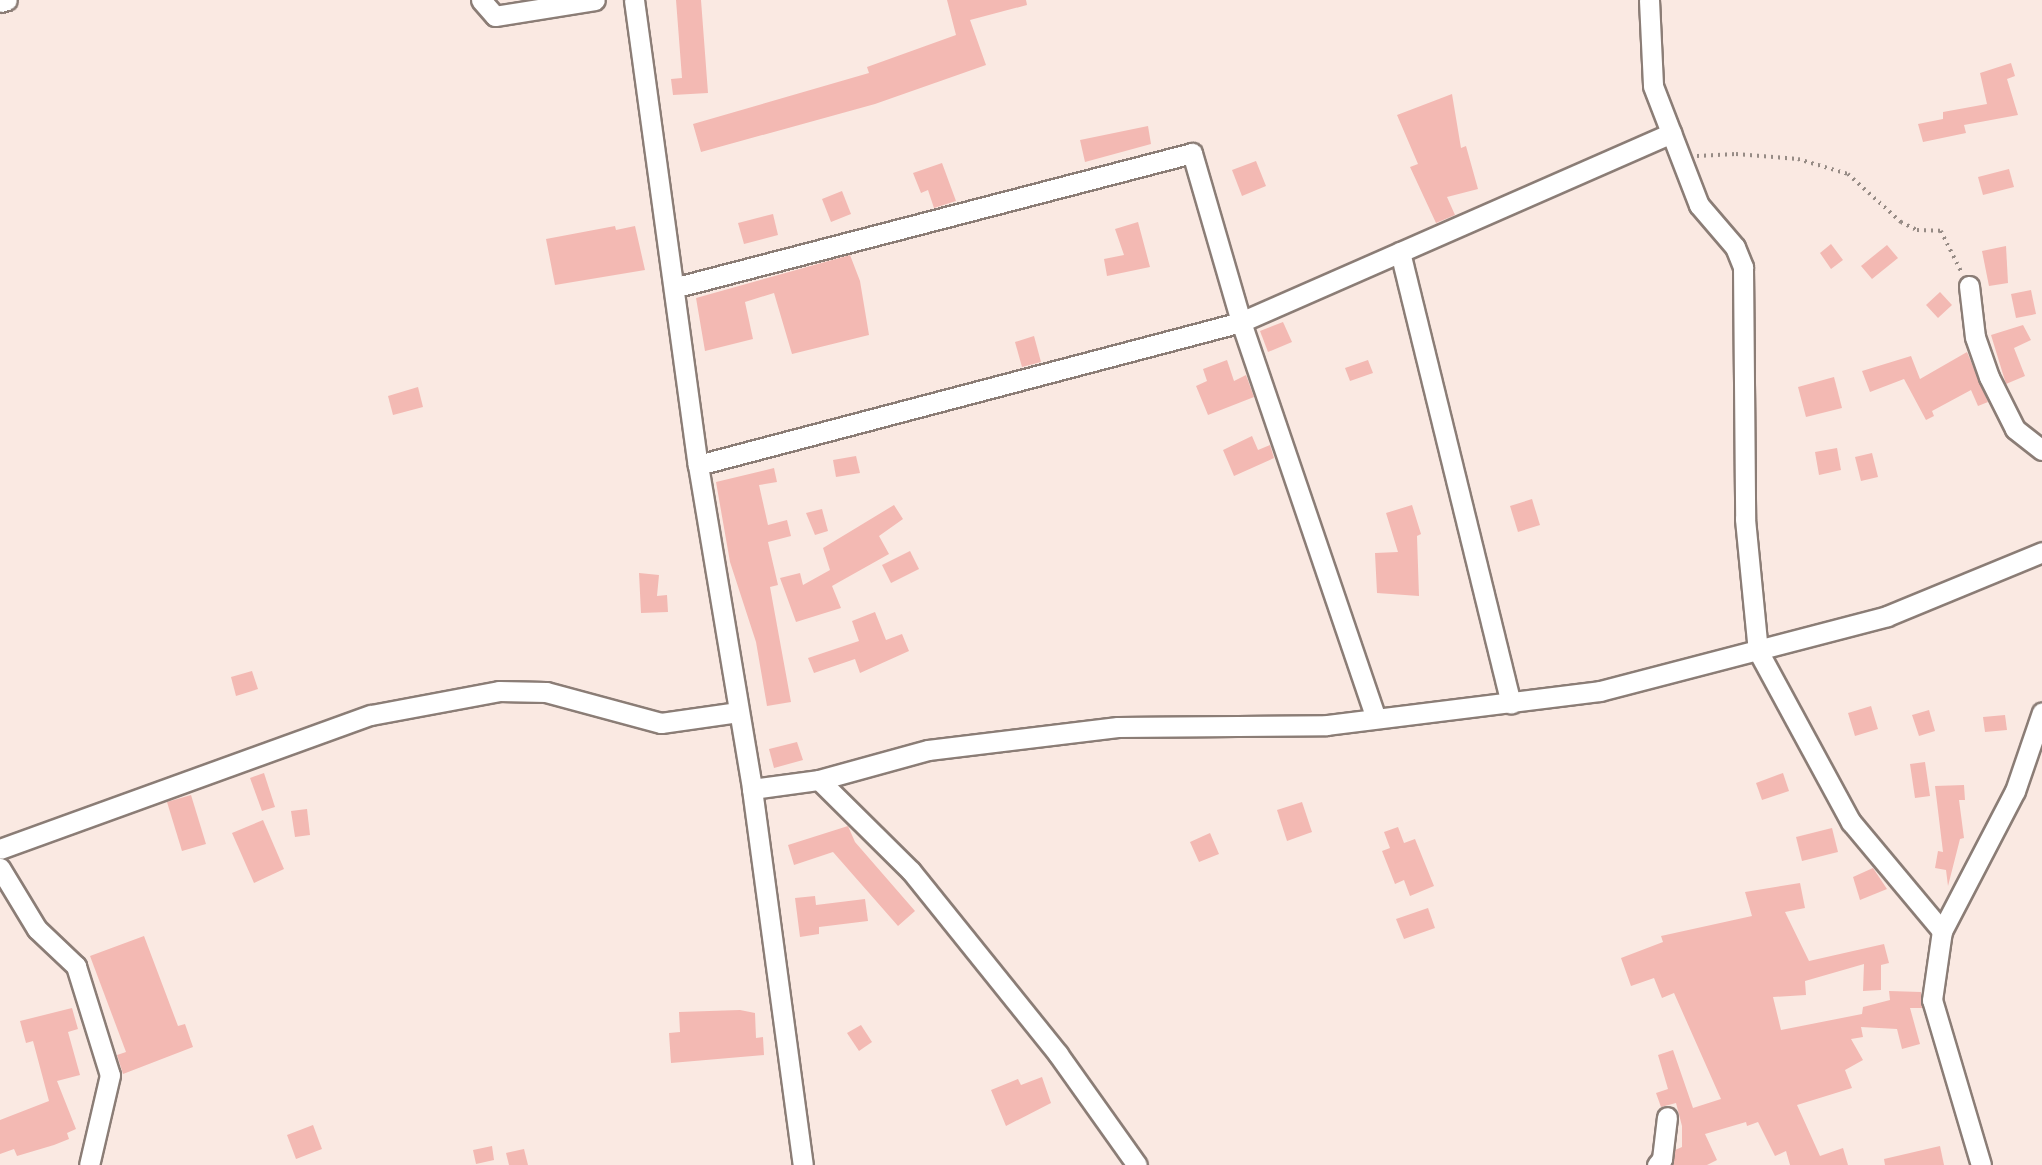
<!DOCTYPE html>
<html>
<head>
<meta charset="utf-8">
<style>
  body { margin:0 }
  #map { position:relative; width:2042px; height:1165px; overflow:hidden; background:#fae9e2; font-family:"Archivo Narrow",sans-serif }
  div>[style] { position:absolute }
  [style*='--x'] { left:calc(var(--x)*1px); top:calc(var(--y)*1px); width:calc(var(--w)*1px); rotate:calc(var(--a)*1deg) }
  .building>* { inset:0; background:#f3b9b3 }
  .path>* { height:3.5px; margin-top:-1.75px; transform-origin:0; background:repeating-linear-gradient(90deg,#968b85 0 2px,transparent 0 7px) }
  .roads { filter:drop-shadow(2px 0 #8b7d76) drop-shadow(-2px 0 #8b7d76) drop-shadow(0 2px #8b7d76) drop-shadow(0 -2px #8b7d76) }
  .street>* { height:19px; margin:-9.5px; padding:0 9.5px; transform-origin:9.5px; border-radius:9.5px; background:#fff }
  span { translate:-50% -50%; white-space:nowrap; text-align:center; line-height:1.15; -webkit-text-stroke:5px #fff; paint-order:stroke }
</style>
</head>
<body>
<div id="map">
  <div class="building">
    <div style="clip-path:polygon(676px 0,701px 0,708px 93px,673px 95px,671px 79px,682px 78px)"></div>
    <div style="clip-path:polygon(947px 0,1026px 0,1027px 5px,970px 20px,986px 65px,875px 104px,701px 152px,693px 124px,869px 73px,867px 67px,956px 35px)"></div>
    <div style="clip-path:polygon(2011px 63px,2015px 76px,2007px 79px,2018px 115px,1964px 125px,1966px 133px,1923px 142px,1918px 124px,1943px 119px,1943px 112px,1987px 104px,1980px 73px)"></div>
    <div style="clip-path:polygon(1452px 94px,1461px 148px,1466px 146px,1478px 189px,1447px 197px,1455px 215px,1436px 223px,1410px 167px,1418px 164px,1397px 115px)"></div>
    <div style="clip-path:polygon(1148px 126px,1151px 144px,1085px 162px,1080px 140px)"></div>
    <div style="clip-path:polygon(1256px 161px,1266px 186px,1242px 196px,1232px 170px)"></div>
    <div style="clip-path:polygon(942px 163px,956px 201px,934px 208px,928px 190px,921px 193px,913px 173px)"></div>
    <div style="clip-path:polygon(2009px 169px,2014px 187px,1983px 195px,1978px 177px)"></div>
    <div style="clip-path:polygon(842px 191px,851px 214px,831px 222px,822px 199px)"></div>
    <div style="clip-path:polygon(773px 214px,778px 235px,744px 244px,738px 223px)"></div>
    <div style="clip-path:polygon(1138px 222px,1150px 267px,1107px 276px,1104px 259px,1124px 255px,1115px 229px)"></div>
    <div style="clip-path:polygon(615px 226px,616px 230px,635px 226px,645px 270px,555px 285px,546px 239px)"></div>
    <div style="clip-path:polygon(1831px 244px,1843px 260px,1831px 269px,1820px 253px)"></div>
    <div style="clip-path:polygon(1887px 245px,1898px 258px,1872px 279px,1861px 266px)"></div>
    <div style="clip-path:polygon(2006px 246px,2008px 283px,1989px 286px,1982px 251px)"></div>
    <div style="clip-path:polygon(850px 255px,860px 281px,869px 335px,792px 354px,774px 293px,745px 302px,753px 339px,705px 351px,696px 298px)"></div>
    <div style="clip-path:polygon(2031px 290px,2036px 314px,2016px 318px,2011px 294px)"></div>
    <div style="clip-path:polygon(1940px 292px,1952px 305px,1938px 318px,1926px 305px)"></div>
    <div style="clip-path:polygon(1283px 322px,1292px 342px,1268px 352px,1260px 331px)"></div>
    <div style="clip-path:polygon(2023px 325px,2031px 340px,2014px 348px,2025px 376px,2006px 384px,1991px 335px)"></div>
    <div style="clip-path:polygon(1034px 336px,1041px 362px,1022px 367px,1015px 342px)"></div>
    <div style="clip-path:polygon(1967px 352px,1988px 402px,1978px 406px,1971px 390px,1932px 411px,1934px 416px,1926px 420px,1904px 379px,1870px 392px,1862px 371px,1911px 356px,1920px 379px)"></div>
    <div style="clip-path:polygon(1227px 360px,1234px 381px,1246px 375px,1254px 397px,1208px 415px,1196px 386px,1207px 381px,1203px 369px)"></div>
    <div style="clip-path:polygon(1368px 360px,1373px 373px,1350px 381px,1345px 368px)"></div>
    <div style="clip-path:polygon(1834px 377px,1842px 408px,1806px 417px,1798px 387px)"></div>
    <div style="clip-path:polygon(418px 387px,423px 407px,393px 415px,388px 396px)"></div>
    <div style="clip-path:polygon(1252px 436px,1258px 450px,1270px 445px,1274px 458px,1234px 476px,1223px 450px)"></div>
    <div style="clip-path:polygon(1837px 448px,1841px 470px,1819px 475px,1815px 452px)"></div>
    <div style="clip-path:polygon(1872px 453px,1878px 477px,1861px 481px,1855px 457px)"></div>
    <div style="clip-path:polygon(856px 456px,860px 473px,836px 477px,833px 460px)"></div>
    <div style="clip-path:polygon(774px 468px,777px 482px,759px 485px,768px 525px,787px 520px,791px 536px,768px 542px,778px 585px,770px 587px,791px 702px,767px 706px,756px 642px,730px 562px,716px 482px)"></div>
    <div style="clip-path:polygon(1532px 499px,1540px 525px,1518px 532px,1510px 506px)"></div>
    <div style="clip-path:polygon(894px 505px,903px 519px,879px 536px,889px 554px,832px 586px,841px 608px,796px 622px,780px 578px,800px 573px,803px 585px,830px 570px,823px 548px)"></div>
    <div style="clip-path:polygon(1412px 505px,1421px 534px,1417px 536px,1419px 596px,1377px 593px,1375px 553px,1398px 552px,1386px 513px)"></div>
    <div style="clip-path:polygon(822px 509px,828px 531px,815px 535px,806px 513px)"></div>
    <div style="clip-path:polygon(910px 551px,919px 569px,891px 583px,882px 565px)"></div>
    <div style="clip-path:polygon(639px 573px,659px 575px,657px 596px,667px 595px,668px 612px,641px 613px)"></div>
    <div style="clip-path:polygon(875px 612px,886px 640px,902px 634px,909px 651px,860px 673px,855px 659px,814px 673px,808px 658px,859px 641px,852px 621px)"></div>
    <div style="clip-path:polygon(252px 671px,258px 689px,236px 696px,231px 677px)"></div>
    <div style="clip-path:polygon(1871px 706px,1878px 729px,1855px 736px,1848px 713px)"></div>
    <div style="clip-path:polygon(1929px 710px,1935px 731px,1919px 736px,1912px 715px)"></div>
    <div style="clip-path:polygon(2005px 715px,2007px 730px,1985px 732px,1983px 717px)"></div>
    <div style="clip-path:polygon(797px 742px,803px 760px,774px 768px,769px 749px)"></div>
    <div style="clip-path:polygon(1925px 762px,1930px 796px,1915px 798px,1910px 764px)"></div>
    <div style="clip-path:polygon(264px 773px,275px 807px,262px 811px,250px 778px)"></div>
    <div style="clip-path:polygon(1783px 773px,1789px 791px,1762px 800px,1756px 783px)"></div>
    <div style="clip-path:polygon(1964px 785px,1965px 800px,1959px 800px,1964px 838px,1960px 839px,1948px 886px,1946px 870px,1935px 868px,1938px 851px,1943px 852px,1935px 786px)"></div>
    <div style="clip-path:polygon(191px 795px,206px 844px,182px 851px,167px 802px)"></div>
    <div style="clip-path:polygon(1302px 802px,1312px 832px,1287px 841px,1277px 810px)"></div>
    <div style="clip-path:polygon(307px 809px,310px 835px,295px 837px,291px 811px)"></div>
    <div style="clip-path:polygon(263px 820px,284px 869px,254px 883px,232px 833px)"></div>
    <div style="clip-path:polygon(848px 826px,855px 842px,915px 911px,898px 926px,833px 852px,794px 865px,788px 845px)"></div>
    <div style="clip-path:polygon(1398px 827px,1404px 843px,1415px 839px,1434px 886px,1410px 896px,1404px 880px,1395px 884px,1382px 851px,1390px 848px,1384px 832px)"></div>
    <div style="clip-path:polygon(1832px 828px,1838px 852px,1802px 861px,1796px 837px)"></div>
    <div style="clip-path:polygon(1210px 833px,1219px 854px,1199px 862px,1190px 842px)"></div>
    <div style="clip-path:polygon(1873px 868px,1887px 889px,1860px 900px,1853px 877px)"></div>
    <div style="clip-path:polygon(1800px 883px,1805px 908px,1785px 912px,1809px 961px,1884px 944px,1889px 963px,1881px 965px,1881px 990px,1863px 991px,1864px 964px,1805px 981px,1806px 995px,1773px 997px,1781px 1030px,1862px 1014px,1863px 1007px,1890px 1000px,1889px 991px,1921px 992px,1922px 1008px,1910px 1008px,1920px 1044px,1902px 1049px,1897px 1029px,1861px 1027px,1863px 1037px,1851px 1039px,1863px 1060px,1845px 1070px,1852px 1088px,1797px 1105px,1820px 1156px,1843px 1148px,1848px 1165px,1790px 1165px,1786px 1151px,1775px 1156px,1758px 1122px,1747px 1126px,1746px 1122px,1705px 1134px,1717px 1160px,1707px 1165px,1672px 1165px,1675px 1150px,1682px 1147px,1682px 1126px,1676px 1103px,1661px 1107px,1656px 1093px,1668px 1089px,1658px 1055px,1673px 1050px,1693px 1108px,1721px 1099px,1674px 993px,1662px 998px,1654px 978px,1631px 986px,1621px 958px,1663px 942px,1661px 936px,1752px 916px,1745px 892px)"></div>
    <div style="clip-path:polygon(815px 896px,816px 905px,865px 899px,868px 921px,819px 927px,819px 934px,800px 937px,795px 898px)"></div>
    <div style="clip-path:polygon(1428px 908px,1435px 928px,1404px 939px,1396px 919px)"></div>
    <div style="clip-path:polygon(144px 936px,178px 1026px,185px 1024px,193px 1047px,123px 1074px,117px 1055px,126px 1052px,90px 956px)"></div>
    <div style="clip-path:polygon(72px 1008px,78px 1029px,68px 1032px,80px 1075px,57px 1081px,76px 1129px,67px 1133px,69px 1139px,54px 1145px,17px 1156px,14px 1149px,0 1154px,0 1120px,49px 1101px,33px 1041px,26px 1043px,20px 1021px)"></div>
    <div style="clip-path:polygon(740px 1010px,755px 1013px,756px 1038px,763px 1037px,764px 1055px,671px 1063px,669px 1033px,680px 1032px,679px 1012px)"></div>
    <div style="clip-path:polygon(861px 1025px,872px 1042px,859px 1051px,847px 1033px)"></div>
    <div style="clip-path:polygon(1042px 1077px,1051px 1103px,1006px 1126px,991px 1090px,1018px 1079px,1021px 1085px)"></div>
    <div style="clip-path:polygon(313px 1125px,322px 1149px,296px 1159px,287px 1135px)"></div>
    <div style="clip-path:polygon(492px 1146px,494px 1160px,476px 1164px,473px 1150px)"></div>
    <div style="clip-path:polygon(1940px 1146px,1944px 1165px,1885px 1165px,1884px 1159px)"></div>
    <div style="clip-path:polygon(524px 1149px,528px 1165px,509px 1165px,506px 1153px)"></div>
  </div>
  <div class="path">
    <div style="--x:1697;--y:156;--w:39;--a:-3"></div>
    <div style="--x:1736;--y:154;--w:62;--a:4.6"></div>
    <div style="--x:1798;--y:159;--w:52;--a:16.7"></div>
    <div style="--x:1848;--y:174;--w:72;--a:42.2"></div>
    <div style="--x:1901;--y:222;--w:18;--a:27"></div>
    <div style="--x:1917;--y:230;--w:24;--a:2"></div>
    <div style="--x:1941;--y:231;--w:45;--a:63.4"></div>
  </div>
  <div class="roads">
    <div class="street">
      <div style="--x:481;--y:0;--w:21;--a:49"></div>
      <div style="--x:495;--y:16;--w:101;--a:-9.1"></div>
      <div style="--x:634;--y:0;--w:469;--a:82.2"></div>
      <div style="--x:698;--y:465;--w:328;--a:80.5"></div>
      <div style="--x:752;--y:789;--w:379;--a:82.3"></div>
      <div style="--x:1649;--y:0;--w:86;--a:87.3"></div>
      <div style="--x:1653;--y:86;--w:128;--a:68.9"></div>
      <div style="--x:1699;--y:205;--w:55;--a:49.4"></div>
      <div style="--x:1735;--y:247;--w:22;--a:68"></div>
      <div style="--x:1743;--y:267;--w:252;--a:89.5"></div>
      <div style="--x:1745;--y:519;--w:133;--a:84.4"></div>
      <div style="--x:1758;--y:651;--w:195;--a:61.5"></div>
      <div style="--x:1851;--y:822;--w:142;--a:50.1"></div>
      <div style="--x:0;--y:2;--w:7;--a:-16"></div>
      <div style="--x:1400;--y:252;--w:465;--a:76.2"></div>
      <div style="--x:1969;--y:286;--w:51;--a:83.3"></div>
      <div style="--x:1975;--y:337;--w:42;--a:70.7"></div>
      <div style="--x:1989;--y:377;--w:58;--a:63.4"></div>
      <div style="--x:2015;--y:429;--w:34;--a:38"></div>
      <div style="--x:677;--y:287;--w:532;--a:-14.58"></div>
      <div style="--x:1192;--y:153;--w:176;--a:73.8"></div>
      <div style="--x:1241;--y:322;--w:418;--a:71.2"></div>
      <div style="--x:698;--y:465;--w:562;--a:-14.75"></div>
      <div style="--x:1241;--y:322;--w:470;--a:-23.7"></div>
      <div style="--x:819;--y:780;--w:129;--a:44.7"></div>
      <div style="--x:911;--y:871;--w:235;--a:51.2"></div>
      <div style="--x:1058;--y:1054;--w:136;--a:54.6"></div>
      <div style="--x:752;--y:789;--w:68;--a:-7.7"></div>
      <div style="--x:819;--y:780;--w:113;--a:-15.4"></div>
      <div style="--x:928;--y:750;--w:191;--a:-6.9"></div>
      <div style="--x:1118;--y:727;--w:209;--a:-0.5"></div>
      <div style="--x:1327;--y:725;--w:275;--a:-7.1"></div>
      <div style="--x:1600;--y:691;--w:297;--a:-14.6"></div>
      <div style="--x:1887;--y:616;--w:168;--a:-22.4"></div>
      <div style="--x:0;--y:849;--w:394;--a:-19.9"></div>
      <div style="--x:371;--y:715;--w:130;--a:-10.6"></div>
      <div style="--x:499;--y:691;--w:47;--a:1.2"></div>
      <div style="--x:546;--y:692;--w:119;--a:15.1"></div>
      <div style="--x:661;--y:723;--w:78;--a:-8.1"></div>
      <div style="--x:0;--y:868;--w:71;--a:58.8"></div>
      <div style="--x:37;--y:929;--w:54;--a:43.5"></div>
      <div style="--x:76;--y:966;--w:114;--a:72.7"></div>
      <div style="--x:110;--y:1075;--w:92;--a:103.1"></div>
      <div style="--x:1657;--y:1165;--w:8;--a:-50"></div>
      <div style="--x:1662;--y:1159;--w:42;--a:-83.2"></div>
      <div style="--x:1981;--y:1165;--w:172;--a:-106.5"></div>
      <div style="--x:1932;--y:1000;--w:70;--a:-81.8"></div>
      <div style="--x:1942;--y:931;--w:158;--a:-62.5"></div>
      <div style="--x:2015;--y:791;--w:83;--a:-71.1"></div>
    </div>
  </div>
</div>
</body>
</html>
